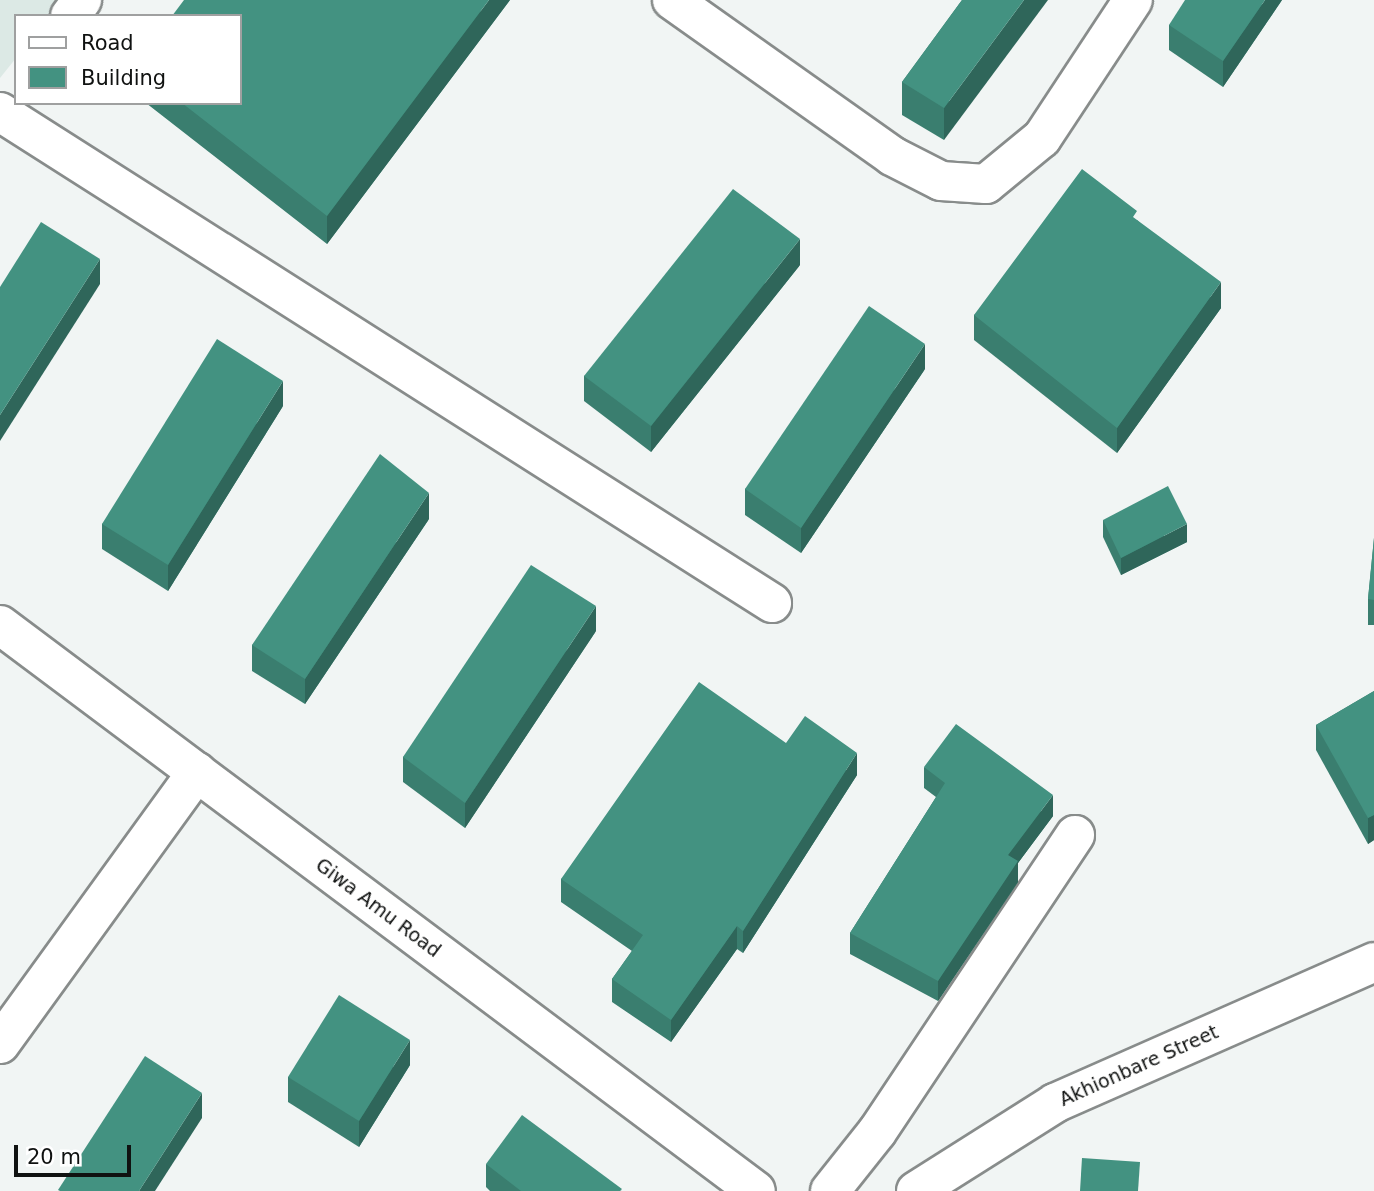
<!DOCTYPE html>
<html>
<head>
<meta charset="utf-8">
<style>
  body { margin:0 }
  #map { position:relative; width:1374px; height:1191px; overflow:hidden; background:#f1f5f4; font-family:"DejaVu Sans",sans-serif }
  div>[style] { position:absolute }
  [style*='--x'] { left:calc(var(--x)*1px); top:calc(var(--y)*1px); width:calc(var(--w)*1px); rotate:calc(var(--a)*1deg) }
  .built>* { inset:0; background:#dce9e5 }
  .roads { filter:drop-shadow(2px 0 #888c8b) drop-shadow(-2px 0 #888c8b) drop-shadow(0 2px #888c8b) drop-shadow(0 -2px #888c8b) }
  .minor>* { height:38px; margin:-19px; padding:0 19px; transform-origin:19px; border-radius:19px; background:#fff }
  .wall>* { inset:0; background:#3a7e6f }
  .shaded-wall>* { inset:0; background:#2f665a }
  .building>* { inset:0; background:#439281 }
  span { translate:-50% -50%; white-space:nowrap; text-align:center; line-height:1.15; -webkit-text-stroke:5px #fff; paint-order:stroke }
  .street-label { font-size:19px; color:#101211 }
  .legend { position:absolute; left:14px; top:14px; width:228px; height:91px; box-sizing:border-box; background:#fff; border:2px solid #9fa0a0; margin:0; padding:9px 12px; list-style:none; font-size:21px; color:#101211 }
  .legend li { display:flex; align-items:center; gap:14px; height:35px }
  .legend b { width:35px; border:2px solid #9fa0a0 }
  .scale { position:absolute; left:14px; top:1145px; width:117px; height:32px; box-sizing:border-box; border:4px solid #101211; border-top:0; padding-left:9px; font-size:21px; line-height:24px; white-space:nowrap; color:#101211; -webkit-text-stroke:5px #fff; paint-order:stroke }
</style>
</head>
<body>
<div id="map">
  <div class="built">
    <div style="clip-path:polygon(0 0,61px 0,48px 16px,16px 16px,16px 58px,0 78px)"></div>
  </div>
  <div class="roads">
    <div class="minor">
      <div style="--x:672;--y:0;--w:270;--a:35.3"></div>
      <div style="--x:892;--y:156;--w:55;--a:27"></div>
      <div style="--x:941;--y:181;--w:45;--a:3.8"></div>
      <div style="--x:986;--y:184;--w:72;--a:-39.4"></div>
      <div style="--x:1042;--y:138;--w:165;--a:-56.6"></div>
      <div style="--x:70;--y:16;--w:20;--a:-53"></div>
      <div style="--x:0;--y:112;--w:915;--a:32.46"></div>
      <div style="--x:0;--y:625;--w:944;--a:36.82"></div>
      <div style="--x:0;--y:1044;--w:336;--a:-54.1"></div>
      <div style="--x:830;--y:1191;--w:75;--a:-51.5"></div>
      <div style="--x:877;--y:1132;--w:357;--a:-56.3"></div>
      <div style="--x:916;--y:1191;--w:165;--a:-32.3"></div>
      <div style="--x:1055;--y:1103;--w:349;--a:-23.8"></div>
    </div>
  </div>
  <div class="wall">
    <div style="clip-path:polygon(510px 0,327px 244px,146px 103px,240px 103px)"></div>
    <div style="clip-path:polygon(962px 0,944px 140px,902px 115px,902px 82px)"></div>
    <div style="clip-path:polygon(1282px 0,1223px 87px,1169px 50px,1169px 25px)"></div>
    <div style="clip-path:polygon(1137px 220px,1221px 308px,1117px 453px,974px 340px,974px 315px)"></div>
    <div style="clip-path:polygon(800px 265px,651px 452px,584px 401px,584px 376px)"></div>
    <div style="clip-path:polygon(925px 369px,801px 553px,745px 515px,745px 489px)"></div>
    <div style="clip-path:polygon(283px 406px,168px 591px,102px 549px,102px 524px)"></div>
    <div style="clip-path:polygon(429px 519px,305px 704px,252px 671px,252px 645px)"></div>
    <div style="clip-path:polygon(1103px 520px,1187px 542px,1121px 575px,1103px 537px)"></div>
    <div style="clip-path:polygon(1374px 538px,1374px 625px,1368px 625px,1368px 599px)"></div>
    <div style="clip-path:polygon(596px 631px,465px 828px,403px 782px,403px 757px)"></div>
    <div style="clip-path:polygon(1374px 691px,1374px 840px,1368px 844px,1316px 750px,1316px 725px)"></div>
    <div style="clip-path:polygon(786px 743px,857px 775px,743px 953px,737px 949px,671px 1042px,612px 1002px,612px 979px,632px 951px,561px 902px,561px 879px)"></div>
    <div style="clip-path:polygon(924px 767px,1053px 816px,1018px 863px,1018px 882px,938px 1001px,850px 954px,850px 933px,936px 797px,924px 788px)"></div>
    <div style="clip-path:polygon(410px 1065px,359px 1147px,288px 1102px,288px 1077px)"></div>
    <div style="clip-path:polygon(486px 1164px,622px 1191px,490px 1191px,486px 1187px)"></div>
  </div>
  <div class="shaded-wall">
    <div style="clip-path:polygon(489px 0,510px 0,327px 244px,327px 216px)"></div>
    <div style="clip-path:polygon(1024px 0,1048px 0,944px 140px,944px 108px)"></div>
    <div style="clip-path:polygon(1265px 0,1282px 0,1223px 87px,1223px 61px)"></div>
    <div style="clip-path:polygon(800px 239px,800px 265px,651px 452px,651px 426px)"></div>
    <div style="clip-path:polygon(100px 259px,100px 284px,0 441px,0 415px)"></div>
    <div style="clip-path:polygon(1221px 282px,1221px 308px,1117px 453px,1117px 428px)"></div>
    <div style="clip-path:polygon(925px 344px,925px 369px,801px 553px,801px 528px)"></div>
    <div style="clip-path:polygon(283px 381px,283px 406px,168px 591px,168px 565px)"></div>
    <div style="clip-path:polygon(429px 493px,429px 519px,305px 704px,305px 679px)"></div>
    <div style="clip-path:polygon(1187px 524px,1187px 542px,1121px 575px,1121px 558px)"></div>
    <div style="clip-path:polygon(596px 606px,596px 631px,465px 828px,465px 803px)"></div>
    <div style="clip-path:polygon(857px 753px,857px 775px,743px 953px,743px 931px)"></div>
    <div style="clip-path:polygon(1053px 795px,1053px 816px,1018px 863px,1018px 882px,938px 1001px,938px 981px,1008px 855px)"></div>
    <div style="clip-path:polygon(1374px 815px,1374px 840px,1368px 844px,1368px 818px)"></div>
    <div style="clip-path:polygon(737px 926px,737px 949px,671px 1042px,671px 1020px)"></div>
    <div style="clip-path:polygon(410px 1040px,410px 1065px,359px 1147px,359px 1121px)"></div>
    <div style="clip-path:polygon(202px 1093px,202px 1118px,155px 1191px,139px 1191px)"></div>
  </div>
  <div class="building">
    <div style="clip-path:polygon(184px 0,489px 0,327px 216px,182px 103px,240px 103px,240px 16px,172px 16px)"></div>
    <div style="clip-path:polygon(962px 0,1024px 0,944px 108px,902px 82px)"></div>
    <div style="clip-path:polygon(1185px 0,1265px 0,1223px 61px,1169px 25px)"></div>
    <div style="clip-path:polygon(1082px 169px,1137px 211px,1133px 217px,1221px 282px,1117px 428px,974px 315px)"></div>
    <div style="clip-path:polygon(733px 189px,800px 239px,651px 426px,584px 376px)"></div>
    <div style="clip-path:polygon(41px 222px,100px 259px,0 415px,0 287px)"></div>
    <div style="clip-path:polygon(869px 306px,925px 344px,801px 528px,745px 489px)"></div>
    <div style="clip-path:polygon(217px 339px,283px 381px,168px 565px,102px 524px)"></div>
    <div style="clip-path:polygon(380px 454px,429px 493px,305px 679px,252px 645px)"></div>
    <div style="clip-path:polygon(1168px 486px,1187px 524px,1121px 558px,1103px 520px)"></div>
    <div style="clip-path:polygon(1374px 538px,1374px 600px,1368px 599px)"></div>
    <div style="clip-path:polygon(531px 565px,596px 606px,465px 803px,403px 757px)"></div>
    <div style="clip-path:polygon(699px 682px,786px 743px,805px 716px,857px 753px,743px 931px,737px 926px,671px 1020px,612px 979px,643px 935px,561px 879px)"></div>
    <div style="clip-path:polygon(1374px 691px,1374px 815px,1368px 818px,1316px 725px)"></div>
    <div style="clip-path:polygon(956px 724px,1053px 795px,1008px 855px,1018px 861px,938px 981px,850px 933px,945px 783px,924px 767px)"></div>
    <div style="clip-path:polygon(339px 995px,410px 1040px,359px 1121px,288px 1077px)"></div>
    <div style="clip-path:polygon(145px 1056px,202px 1093px,139px 1191px,60px 1191px,58px 1190px)"></div>
    <div style="clip-path:polygon(522px 1115px,622px 1189px,620px 1191px,521px 1191px,486px 1164px)"></div>
    <div style="clip-path:polygon(1082px 1158px,1140px 1162px,1138px 1191px,1080px 1191px)"></div>
  </div>
  <div class="street-label">
    <span style="left:378px;top:908px;rotate:37deg">Giwa Amu Road</span>
    <span style="left:1139px;top:1066px;rotate:-24deg">Akhionbare Street</span>
  </div>
  <ul class="legend">
  <li><b style="height:9px;background:#fff"></b>Road</li>
  <li><b style="height:19px;background:#439281"></b>Building</li>
  </ul>
  <div class="scale">20 m</div>
</div>
</body>
</html>
